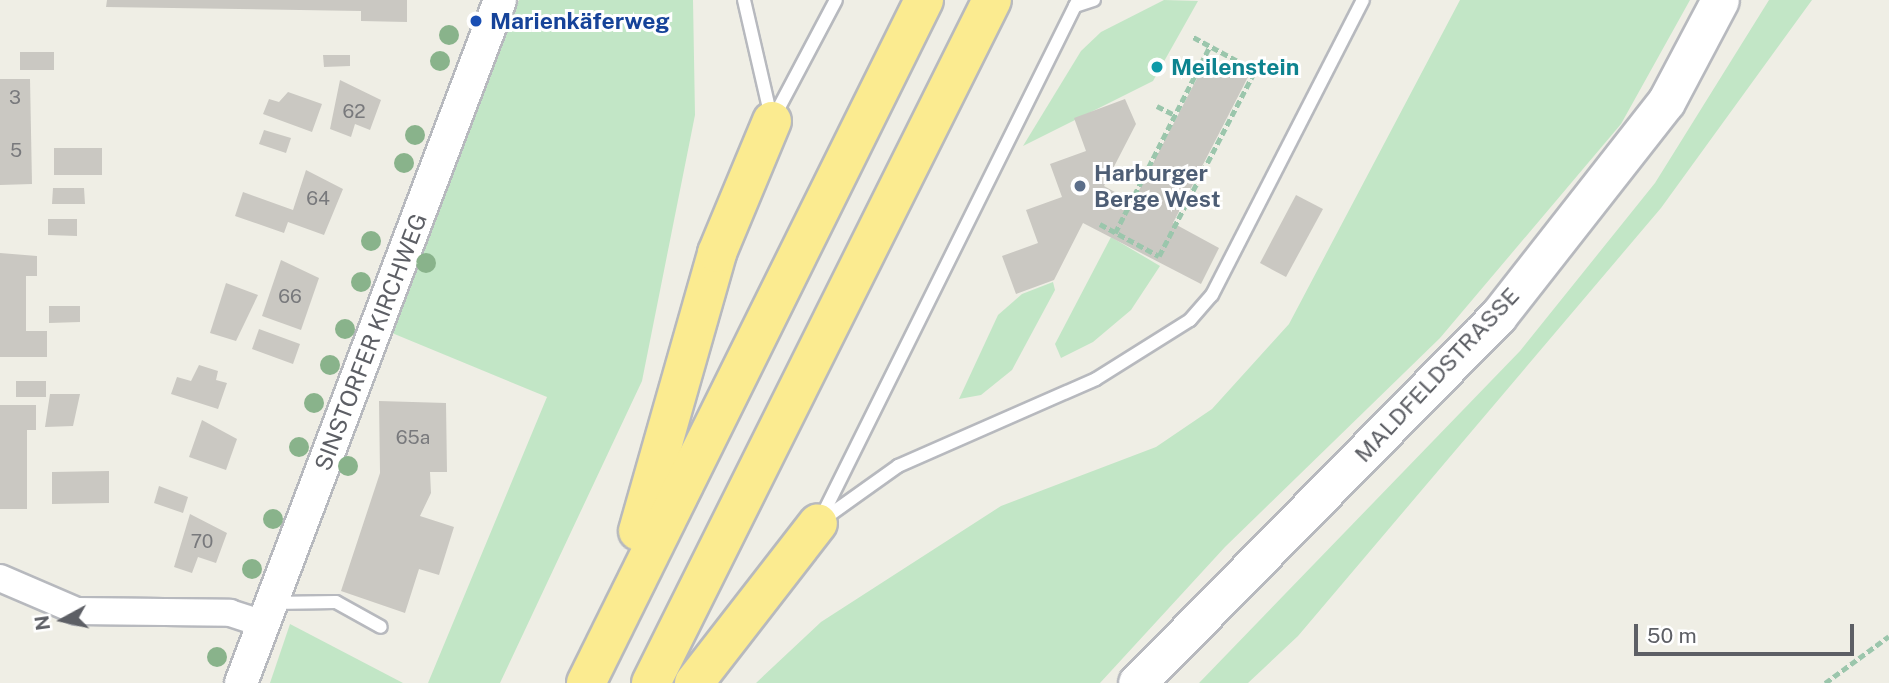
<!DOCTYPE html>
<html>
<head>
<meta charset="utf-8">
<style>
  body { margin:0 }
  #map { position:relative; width:1889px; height:683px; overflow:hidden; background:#efeee5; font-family:"Public Sans",sans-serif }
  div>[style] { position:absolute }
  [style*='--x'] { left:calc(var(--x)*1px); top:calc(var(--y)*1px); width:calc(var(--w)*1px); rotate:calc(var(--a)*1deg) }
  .green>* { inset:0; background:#c2e6c6 }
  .building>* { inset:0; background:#cac8c2 }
  .path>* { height:4.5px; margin-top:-2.25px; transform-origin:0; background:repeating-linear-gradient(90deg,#9bc6ac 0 7px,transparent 0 10.5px) }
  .roads { filter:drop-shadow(2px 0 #b7b9be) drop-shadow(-2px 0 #b7b9be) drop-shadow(0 2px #b7b9be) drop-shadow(0 -2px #b7b9be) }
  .service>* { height:12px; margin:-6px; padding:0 6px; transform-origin:6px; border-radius:6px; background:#fff }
  .minor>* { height:26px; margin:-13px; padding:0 13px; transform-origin:13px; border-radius:13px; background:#fff }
  .tertiary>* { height:32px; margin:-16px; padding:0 16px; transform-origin:16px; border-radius:16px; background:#fff }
  .secondary>* { height:37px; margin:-18.5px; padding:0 18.5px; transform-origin:18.5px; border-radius:18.5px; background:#fff }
  .motorway>* { height:38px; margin:-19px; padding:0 19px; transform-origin:19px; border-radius:19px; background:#fbeb90 }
  .trees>* { width:20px; height:20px; margin:-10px; border-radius:50%; background:#89b38b }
  .dots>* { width:19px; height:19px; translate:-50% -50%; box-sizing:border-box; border:4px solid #fff; border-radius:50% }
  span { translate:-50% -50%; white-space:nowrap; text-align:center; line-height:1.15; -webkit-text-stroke:6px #fff; paint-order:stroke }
  .number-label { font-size:19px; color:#78797c }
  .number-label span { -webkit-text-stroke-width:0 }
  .transit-label { font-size:23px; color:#164399; font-weight:700 }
  .left { translate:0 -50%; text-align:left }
  .culture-label { font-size:23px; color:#0d838f; font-weight:700 }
  .service-label { font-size:23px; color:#4e5e75; font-weight:700 }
  .street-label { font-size:23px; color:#5d5f65 }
  .north { position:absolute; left:28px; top:585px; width:70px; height:70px; -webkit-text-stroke:5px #fff; paint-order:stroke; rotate:262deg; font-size:19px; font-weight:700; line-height:28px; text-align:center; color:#5d5f65 }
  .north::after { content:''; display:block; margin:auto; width:24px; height:32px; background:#5d5f65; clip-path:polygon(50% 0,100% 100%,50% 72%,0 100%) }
  .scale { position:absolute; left:1634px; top:624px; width:220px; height:32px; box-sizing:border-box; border:4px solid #5d5f65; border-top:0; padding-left:9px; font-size:21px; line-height:24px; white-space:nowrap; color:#5d5f65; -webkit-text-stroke:5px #fff; paint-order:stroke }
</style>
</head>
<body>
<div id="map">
  <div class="green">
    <div style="clip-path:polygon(519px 0,693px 0,695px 115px,642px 381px,500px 683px,428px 683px,547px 397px,392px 333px)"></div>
    <div style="clip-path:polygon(1164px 0,1198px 1px,1153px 81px,1023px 146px,1081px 51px,1101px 32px)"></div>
    <div style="clip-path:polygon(1460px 0,1690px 0,1621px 124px,1440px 338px,1225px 547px,1100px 683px,756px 683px,821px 622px,1001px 506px,1156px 447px,1212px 409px,1289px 324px)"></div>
    <div style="clip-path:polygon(1769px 0,1812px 0,1661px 208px,1298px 636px,1248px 683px,1199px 683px,1520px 351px,1655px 183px)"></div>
    <div style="clip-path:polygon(1111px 237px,1160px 266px,1131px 310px,1093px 342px,1061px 358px,1055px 344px)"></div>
    <div style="clip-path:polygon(1053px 282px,1055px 290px,1012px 370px,981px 395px,959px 399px,998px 315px,1022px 294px)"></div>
    <div style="clip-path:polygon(290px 624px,403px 683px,270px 683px)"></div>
  </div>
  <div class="building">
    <div style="clip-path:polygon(107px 0,407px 0,407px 22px,361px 21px,361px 11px,106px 7px)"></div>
    <div style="clip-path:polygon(20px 52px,54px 52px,54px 70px,20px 70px)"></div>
    <div style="clip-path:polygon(323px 55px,350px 55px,350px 66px,324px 67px)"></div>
    <div style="clip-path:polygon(1208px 57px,1248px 77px,1173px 223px,1219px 248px,1201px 284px,1083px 223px,1054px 280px,1016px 294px,1002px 256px,1038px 243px,1026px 210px,1062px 197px,1050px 164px,1086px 151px,1074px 118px,1125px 99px,1136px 124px,1104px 186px,1133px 202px)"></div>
    <div style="clip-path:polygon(0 79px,30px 79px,32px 184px,0 185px)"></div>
    <div style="clip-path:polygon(340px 80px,381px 100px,370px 130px,355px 124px,351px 137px,330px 129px)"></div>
    <div style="clip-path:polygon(288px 92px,322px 104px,312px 132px,263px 114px,269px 99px,279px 102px)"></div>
    <div style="clip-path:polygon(264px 130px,291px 138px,286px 153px,259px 144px)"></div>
    <div style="clip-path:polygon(54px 148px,102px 148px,102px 175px,54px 175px)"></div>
    <div style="clip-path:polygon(306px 170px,343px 189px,324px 235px,288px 222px,284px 233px,235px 216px,243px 192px,293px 210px)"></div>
    <div style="clip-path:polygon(53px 188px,84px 188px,85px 204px,52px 204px)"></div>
    <div style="clip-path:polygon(1296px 195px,1323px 209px,1286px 277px,1260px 263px)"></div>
    <div style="clip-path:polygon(48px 219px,77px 219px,77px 236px,48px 235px)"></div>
    <div style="clip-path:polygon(0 253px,37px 256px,37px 276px,26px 276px,26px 331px,47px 331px,47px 357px,0 357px)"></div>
    <div style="clip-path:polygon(281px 260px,319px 278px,301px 330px,262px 316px)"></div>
    <div style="clip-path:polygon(226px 283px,258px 295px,236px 341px,210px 333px)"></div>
    <div style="clip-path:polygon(49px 306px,80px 306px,80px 322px,49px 323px)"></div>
    <div style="clip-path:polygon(259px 329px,300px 344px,293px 364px,252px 349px)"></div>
    <div style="clip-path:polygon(199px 365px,218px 371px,216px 380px,227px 383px,218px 409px,171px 394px,177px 377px,191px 381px)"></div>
    <div style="clip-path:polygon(16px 381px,46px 381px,46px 397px,16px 397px)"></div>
    <div style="clip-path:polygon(50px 394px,80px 394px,73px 426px,45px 427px)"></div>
    <div style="clip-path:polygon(379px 401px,446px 403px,447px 472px,430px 472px,431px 493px,420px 516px,454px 527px,439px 575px,419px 569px,405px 613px,341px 591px,380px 473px)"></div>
    <div style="clip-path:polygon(0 405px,36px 405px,36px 430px,27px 430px,27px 509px,0 509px)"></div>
    <div style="clip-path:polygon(202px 420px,237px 439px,226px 470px,189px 457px)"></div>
    <div style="clip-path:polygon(109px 471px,109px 503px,52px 504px,52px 472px)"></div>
    <div style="clip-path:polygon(159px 486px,188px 497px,183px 513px,154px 503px)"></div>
    <div style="clip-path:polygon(190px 514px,227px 533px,216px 563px,198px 557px,192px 573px,174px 567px)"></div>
  </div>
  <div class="path">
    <div style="--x:1178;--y:64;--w:23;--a:29"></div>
    <div style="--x:1157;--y:106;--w:20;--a:27"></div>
    <div style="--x:1100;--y:224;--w:67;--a:28.5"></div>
    <div style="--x:1159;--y:256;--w:208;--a:-62.6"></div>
    <div style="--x:1255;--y:71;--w:72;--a:-151.6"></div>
    <div style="--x:1115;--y:233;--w:208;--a:-63.1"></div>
    <div style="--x:1825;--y:683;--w:79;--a:-36.3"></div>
  </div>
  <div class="roads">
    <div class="service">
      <div style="--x:744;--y:0;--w:120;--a:77"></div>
      <div style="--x:1075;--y:6;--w:20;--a:-18"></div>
      <div style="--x:774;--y:117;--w:132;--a:-62.1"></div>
      <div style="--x:820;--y:520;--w:580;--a:-63.61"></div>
      <div style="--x:821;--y:521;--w:95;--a:-35.5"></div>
      <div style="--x:898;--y:466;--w:216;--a:-23.7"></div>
      <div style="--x:1096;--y:379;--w:111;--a:-32.1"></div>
      <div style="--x:1190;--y:320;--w:33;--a:-49"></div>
      <div style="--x:1212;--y:295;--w:331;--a:-62.9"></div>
      <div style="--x:272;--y:603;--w:64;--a:-0.9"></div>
      <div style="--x:336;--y:602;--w:51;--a:29.1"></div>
    </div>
    <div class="minor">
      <div style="--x:0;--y:578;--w:84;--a:23.2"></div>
      <div style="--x:77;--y:611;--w:153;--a:0.7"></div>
      <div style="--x:230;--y:613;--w:36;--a:18"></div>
    </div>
    <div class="tertiary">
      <div style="--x:241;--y:683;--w:730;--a:-69.23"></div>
    </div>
    <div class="secondary">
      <div style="--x:1137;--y:683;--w:515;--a:-45.47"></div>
      <div style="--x:1498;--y:316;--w:272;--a:-51.9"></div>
      <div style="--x:1666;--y:102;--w:115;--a:-62.1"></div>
    </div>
    <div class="motorway">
      <div style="--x:638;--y:531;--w:289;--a:-74.1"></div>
      <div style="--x:717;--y:253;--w:143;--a:-67.4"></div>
      <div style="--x:586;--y:683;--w:762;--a:-63.67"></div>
      <div style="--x:651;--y:683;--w:763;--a:-63.47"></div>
      <div style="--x:694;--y:683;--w:202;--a:-52.2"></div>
    </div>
  </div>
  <div class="trees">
    <div style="left:449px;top:35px"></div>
    <div style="left:440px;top:61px"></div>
    <div style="left:415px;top:135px"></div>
    <div style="left:404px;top:163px"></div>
    <div style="left:371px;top:241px"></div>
    <div style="left:426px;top:263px"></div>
    <div style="left:361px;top:282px"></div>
    <div style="left:345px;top:329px"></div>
    <div style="left:330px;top:365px"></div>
    <div style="left:314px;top:403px"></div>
    <div style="left:299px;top:447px"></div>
    <div style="left:348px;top:466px"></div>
    <div style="left:273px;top:519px"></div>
    <div style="left:252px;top:569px"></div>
    <div style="left:217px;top:657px"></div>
  </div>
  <div class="dots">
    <div style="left:476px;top:21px;background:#1a4fb4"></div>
    <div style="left:1157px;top:67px;background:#0f9aa8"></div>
    <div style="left:1080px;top:186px;background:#5c6f8a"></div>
  </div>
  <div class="number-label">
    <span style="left:15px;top:98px">3</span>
    <span style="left:354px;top:112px">62</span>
    <span style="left:16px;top:151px">5</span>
    <span style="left:318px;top:199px">64</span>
    <span style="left:290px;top:297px">66</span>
    <span style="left:413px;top:438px">65a</span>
    <span style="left:202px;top:542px">70</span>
  </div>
  <div class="transit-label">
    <span class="left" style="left:490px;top:21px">Marienkäferweg</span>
  </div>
  <div class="culture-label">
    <span class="left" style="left:1171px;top:67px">Meilenstein</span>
  </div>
  <div class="service-label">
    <span class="left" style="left:1094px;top:186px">Harburger<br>Berge West</span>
  </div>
  <div class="street-label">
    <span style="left:371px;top:342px;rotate:-69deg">SINSTORFER KIRCHWEG</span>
    <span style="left:1437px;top:375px;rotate:-47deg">MALDFELDSTRASSE</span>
  </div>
  <div class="north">N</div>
  <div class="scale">50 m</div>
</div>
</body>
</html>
